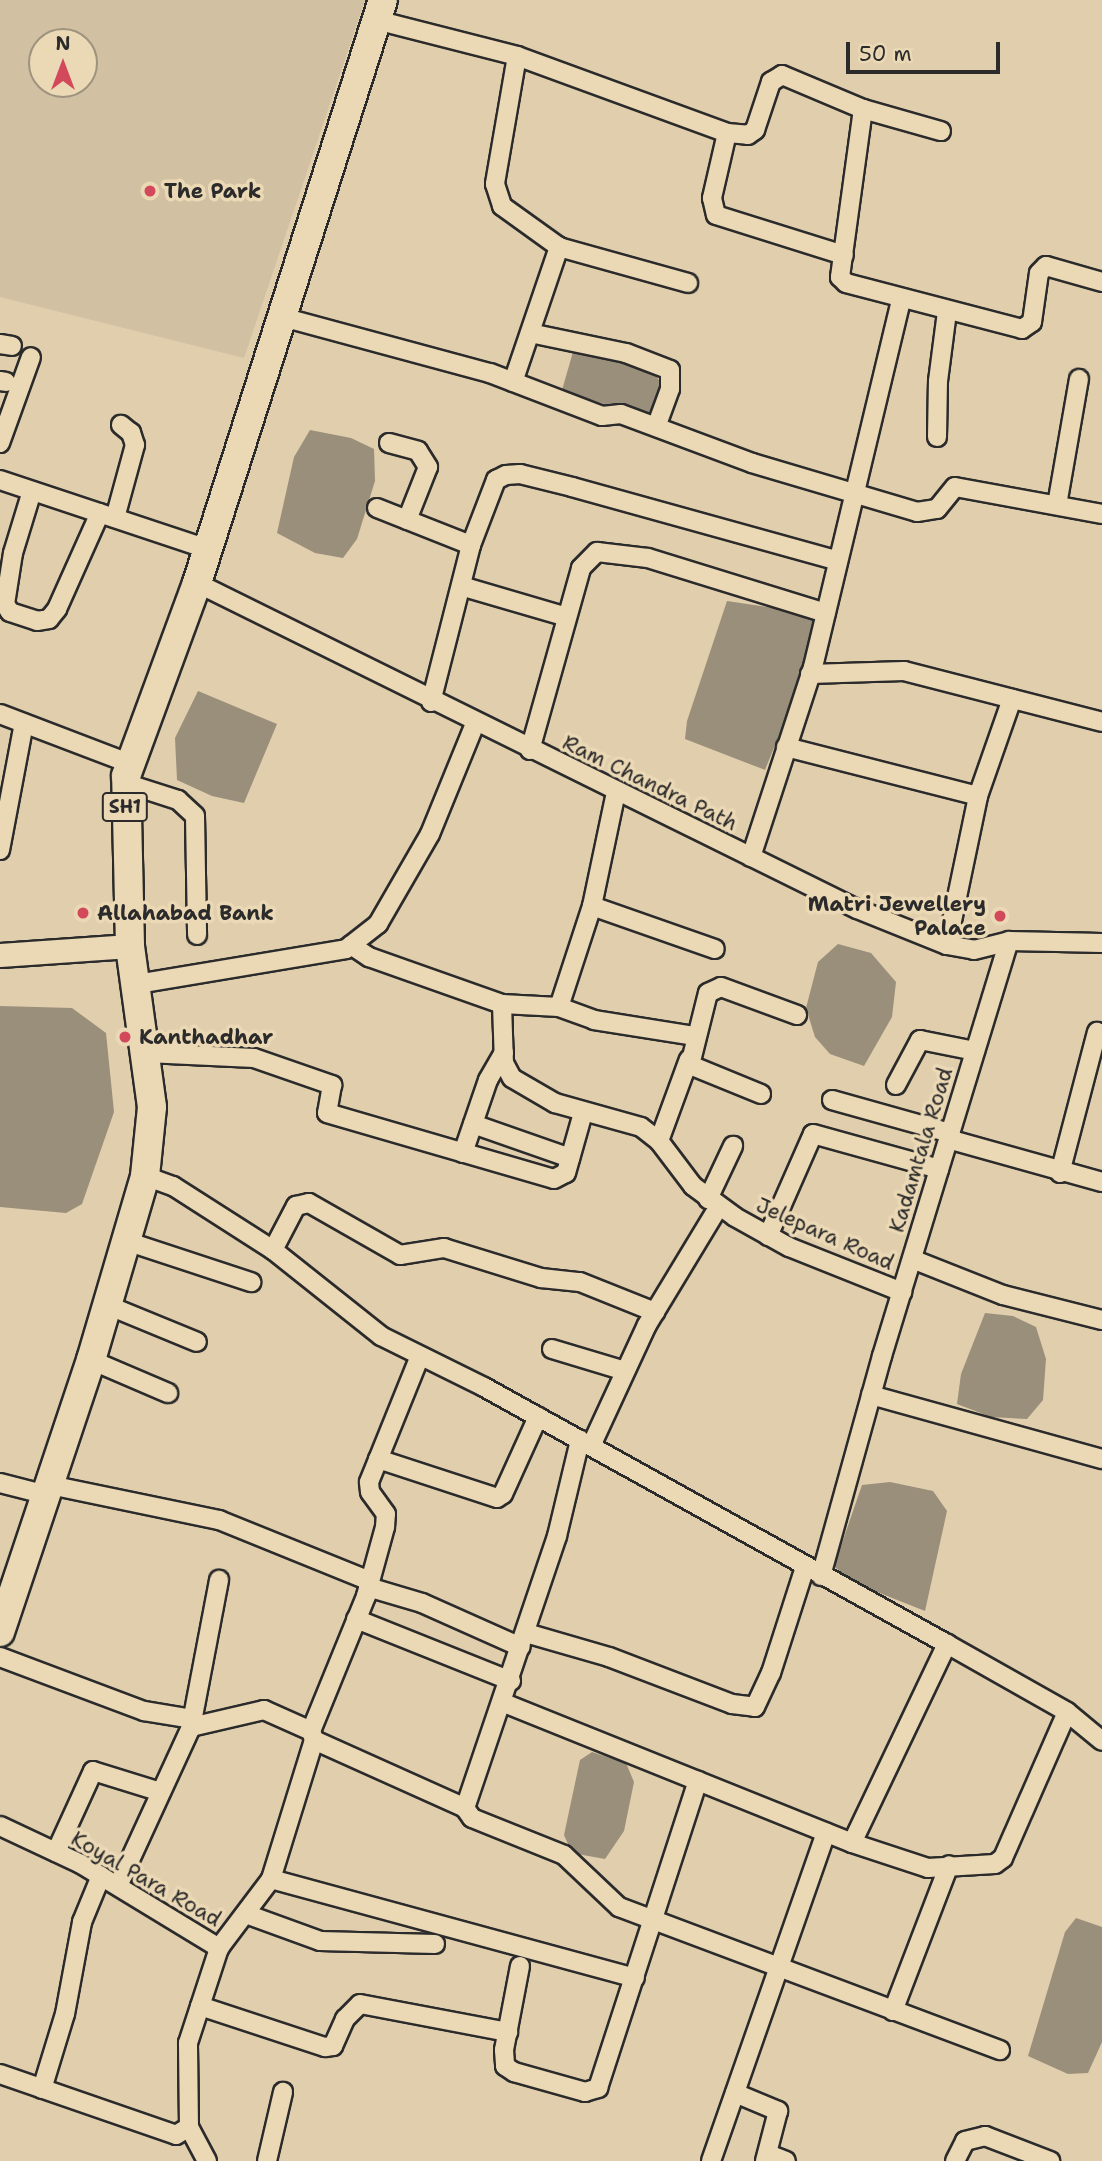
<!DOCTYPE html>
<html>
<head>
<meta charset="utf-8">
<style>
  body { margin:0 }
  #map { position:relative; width:1102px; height:2161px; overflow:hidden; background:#e0cead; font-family:"Shantell Sans",sans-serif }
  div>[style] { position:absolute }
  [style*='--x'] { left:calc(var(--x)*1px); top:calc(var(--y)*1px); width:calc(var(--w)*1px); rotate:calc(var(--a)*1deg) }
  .built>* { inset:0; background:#d1c0a2 }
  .water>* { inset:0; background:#9a8f7b }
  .roads { filter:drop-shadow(2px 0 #2b2b2b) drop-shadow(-2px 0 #2b2b2b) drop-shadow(0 2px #2b2b2b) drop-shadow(0 -2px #2b2b2b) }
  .minor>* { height:18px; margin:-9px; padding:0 9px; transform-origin:9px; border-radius:9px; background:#ebd8b5 }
  .tertiary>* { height:23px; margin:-11.5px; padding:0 11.5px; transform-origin:11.5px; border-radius:11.5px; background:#ebd8b5 }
  .primary>* { height:28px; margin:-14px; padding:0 14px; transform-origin:14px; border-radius:14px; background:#ebd8b5 }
  .dots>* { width:19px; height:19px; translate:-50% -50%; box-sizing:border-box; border:4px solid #ebd8b5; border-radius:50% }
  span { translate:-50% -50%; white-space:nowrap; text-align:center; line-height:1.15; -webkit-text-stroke:7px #ebd8b5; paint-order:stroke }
  .shield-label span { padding:2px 5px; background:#ebd8b5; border:2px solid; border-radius:5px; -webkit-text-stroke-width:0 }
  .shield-label { font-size:19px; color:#2b2b2b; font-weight:700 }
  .poi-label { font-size:21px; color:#2b2b2b; font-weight:700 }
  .left { translate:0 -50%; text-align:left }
  .right { translate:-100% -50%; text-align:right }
  .street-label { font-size:21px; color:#2b2b2b }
  .north { position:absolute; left:28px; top:28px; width:70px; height:70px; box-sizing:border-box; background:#ebd8b5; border:2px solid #9e937e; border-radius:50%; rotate:0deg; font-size:19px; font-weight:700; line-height:28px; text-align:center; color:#2b2b2b }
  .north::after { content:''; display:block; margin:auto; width:24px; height:32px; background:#d1495b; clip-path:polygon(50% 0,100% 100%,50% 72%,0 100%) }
  .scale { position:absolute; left:846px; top:42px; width:154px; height:32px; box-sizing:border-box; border:4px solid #2b2b2b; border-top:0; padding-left:9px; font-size:21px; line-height:24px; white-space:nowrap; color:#2b2b2b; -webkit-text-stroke:5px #ebd8b5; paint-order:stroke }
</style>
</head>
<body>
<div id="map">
  <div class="built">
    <div style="clip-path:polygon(evenodd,0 0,365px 0,244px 358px,0 297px,0 0,42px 42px,84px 42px,84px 84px,42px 84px,42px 42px)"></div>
  </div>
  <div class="water">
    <div style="clip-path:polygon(573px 352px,650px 367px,661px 383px,653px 420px,562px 390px)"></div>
    <div style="clip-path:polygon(310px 430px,351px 438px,374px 449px,375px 481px,357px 539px,343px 558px,315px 553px,277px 533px,294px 457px)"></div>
    <div style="clip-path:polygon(727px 601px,814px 614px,805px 671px,765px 770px,685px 739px,687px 721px)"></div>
    <div style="clip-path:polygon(198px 691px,277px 724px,244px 803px,212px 796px,177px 780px,175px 738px)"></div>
    <div style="clip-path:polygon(838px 944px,871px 953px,896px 982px,892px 1017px,864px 1066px,830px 1054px,815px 1037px,806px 1008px,818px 962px)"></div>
    <div style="clip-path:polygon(0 1006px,72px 1008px,106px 1033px,114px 1112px,82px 1204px,66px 1213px,0 1207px)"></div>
    <div style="clip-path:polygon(985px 1313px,1013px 1316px,1036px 1327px,1046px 1359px,1043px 1400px,1027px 1419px,991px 1417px,957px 1404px,961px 1374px)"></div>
    <div style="clip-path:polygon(890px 1482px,933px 1491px,947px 1511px,925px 1611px,852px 1582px,834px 1566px,862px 1485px)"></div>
    <div style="clip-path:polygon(592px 1752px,626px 1763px,634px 1782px,624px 1831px,605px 1859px,572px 1853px,564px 1835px,580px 1760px)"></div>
    <div style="clip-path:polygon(1076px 1918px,1102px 1927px,1102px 2042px,1088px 2073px,1068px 2074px,1028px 2056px,1065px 1932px)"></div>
  </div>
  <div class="roads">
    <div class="minor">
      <div style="--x:376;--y:20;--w:146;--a:14.3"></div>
      <div style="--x:517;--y:56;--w:224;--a:20.1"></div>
      <div style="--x:727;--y:133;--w:21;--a:5"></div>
      <div style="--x:748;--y:135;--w:9;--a:-36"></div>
      <div style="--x:755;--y:130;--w:51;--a:-71.6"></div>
      <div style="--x:771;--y:82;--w:13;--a:-32"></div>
      <div style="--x:782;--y:75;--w:88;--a:22.8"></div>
      <div style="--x:863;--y:109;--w:81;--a:15.8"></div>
      <div style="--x:517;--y:56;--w:130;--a:99.8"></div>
      <div style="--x:495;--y:184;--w:23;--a:72"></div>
      <div style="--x:502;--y:206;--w:70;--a:35.7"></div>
      <div style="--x:559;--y:247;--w:134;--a:15.6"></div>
      <div style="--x:863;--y:109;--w:170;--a:97.8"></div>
      <div style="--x:840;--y:277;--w:8;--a:45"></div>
      <div style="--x:846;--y:283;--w:182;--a:14.6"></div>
      <div style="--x:1022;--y:329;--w:12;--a:-35"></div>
      <div style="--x:1032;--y:322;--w:49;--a:-81.9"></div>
      <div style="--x:1039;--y:273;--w:10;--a:-45"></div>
      <div style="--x:1046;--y:266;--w:58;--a:15.9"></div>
      <div style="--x:727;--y:133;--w:67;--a:103"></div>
      <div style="--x:712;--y:198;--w:17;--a:77"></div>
      <div style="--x:716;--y:215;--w:134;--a:17.4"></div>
      <div style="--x:282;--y:317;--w:215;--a:15.1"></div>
      <div style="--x:490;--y:373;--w:120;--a:21"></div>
      <div style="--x:602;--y:416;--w:19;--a:-6"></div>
      <div style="--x:621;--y:414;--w:140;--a:20.5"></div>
      <div style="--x:752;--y:463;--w:172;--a:16.5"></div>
      <div style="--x:917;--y:512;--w:20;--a:-9"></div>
      <div style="--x:937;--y:509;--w:28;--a:-51"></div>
      <div style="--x:955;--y:487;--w:149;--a:10.4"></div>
      <div style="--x:530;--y:333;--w:98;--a:11.8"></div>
      <div style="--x:626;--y:353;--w:47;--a:21.1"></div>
      <div style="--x:670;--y:370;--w:19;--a:90"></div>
      <div style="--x:670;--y:389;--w:40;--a:110.2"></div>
      <div style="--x:0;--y:344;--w:12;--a:9"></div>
      <div style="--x:0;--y:381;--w:6;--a:9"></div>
      <div style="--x:513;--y:382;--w:143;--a:-71.2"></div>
      <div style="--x:937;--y:437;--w:56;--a:-89"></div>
      <div style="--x:938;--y:381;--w:70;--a:-82.6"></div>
      <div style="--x:0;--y:443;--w:91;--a:-70.2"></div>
      <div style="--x:389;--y:443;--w:30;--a:15"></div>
      <div style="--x:418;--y:451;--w:19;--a:58"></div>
      <div style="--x:428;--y:467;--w:57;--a:111.6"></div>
      <div style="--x:0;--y:480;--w:219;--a:18.4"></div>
      <div style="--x:32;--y:491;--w:65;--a:107"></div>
      <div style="--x:13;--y:553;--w:52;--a:98.9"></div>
      <div style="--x:5;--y:604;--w:9;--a:58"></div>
      <div style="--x:10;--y:612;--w:28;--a:18"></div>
      <div style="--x:37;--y:621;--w:12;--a:-9"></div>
      <div style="--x:49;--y:619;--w:13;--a:-51"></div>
      <div style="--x:57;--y:609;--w:105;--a:-65.9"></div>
      <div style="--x:1057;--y:505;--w:128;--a:-80.1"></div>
      <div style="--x:377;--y:508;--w:101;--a:21.5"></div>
      <div style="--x:115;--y:518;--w:76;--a:-74.7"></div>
      <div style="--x:135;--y:445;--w:13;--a:-108"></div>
      <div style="--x:131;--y:433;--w:13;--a:-141"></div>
      <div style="--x:197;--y:583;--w:736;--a:26.29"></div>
      <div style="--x:857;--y:909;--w:97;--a:21.8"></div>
      <div style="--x:947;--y:945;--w:27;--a:10"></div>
      <div style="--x:974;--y:950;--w:36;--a:-14"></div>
      <div style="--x:1009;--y:941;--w:93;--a:1.2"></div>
      <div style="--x:461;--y:586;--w:110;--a:16.3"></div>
      <div style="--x:810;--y:674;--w:94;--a:-1.8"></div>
      <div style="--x:904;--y:671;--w:204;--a:14.4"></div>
      <div style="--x:431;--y:702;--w:162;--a:-75.7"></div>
      <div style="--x:471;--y:545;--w:70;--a:-69"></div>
      <div style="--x:496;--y:480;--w:11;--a:-27"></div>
      <div style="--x:506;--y:475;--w:14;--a:-4"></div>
      <div style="--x:520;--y:474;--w:54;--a:14"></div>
      <div style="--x:572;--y:487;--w:276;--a:15.5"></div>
      <div style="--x:0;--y:714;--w:140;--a:20.9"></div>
      <div style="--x:786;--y:747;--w:198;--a:14.3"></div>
      <div style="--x:530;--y:750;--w:189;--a:-74.3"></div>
      <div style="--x:581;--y:568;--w:23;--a:-45"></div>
      <div style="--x:597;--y:552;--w:51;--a:6.7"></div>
      <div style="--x:648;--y:558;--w:186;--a:17.2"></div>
      <div style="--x:125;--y:783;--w:56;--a:17.8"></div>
      <div style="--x:178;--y:800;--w:23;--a:43"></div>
      <div style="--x:195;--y:816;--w:119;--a:89"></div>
      <div style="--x:0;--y:850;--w:129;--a:-79.3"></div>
      <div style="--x:751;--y:857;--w:200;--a:-71.9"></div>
      <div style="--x:813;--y:667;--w:376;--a:-76.5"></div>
      <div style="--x:592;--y:906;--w:130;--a:19.3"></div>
      <div style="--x:351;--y:945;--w:22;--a:34"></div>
      <div style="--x:369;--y:957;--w:141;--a:19.5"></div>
      <div style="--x:502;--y:1004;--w:59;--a:88.1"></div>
      <div style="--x:504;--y:1063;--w:17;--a:62"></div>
      <div style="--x:512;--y:1078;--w:50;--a:30.2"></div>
      <div style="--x:555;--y:1103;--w:89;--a:15.6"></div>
      <div style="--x:641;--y:1127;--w:23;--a:38"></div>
      <div style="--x:659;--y:1141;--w:56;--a:52.9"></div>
      <div style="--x:693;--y:1186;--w:52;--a:36.4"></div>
      <div style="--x:735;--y:1217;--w:62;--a:29.1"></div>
      <div style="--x:789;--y:1247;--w:122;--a:21.7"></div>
      <div style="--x:947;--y:945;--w:152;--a:-78.2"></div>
      <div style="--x:978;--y:796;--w:103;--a:-70.7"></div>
      <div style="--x:137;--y:984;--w:212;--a:-9.5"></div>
      <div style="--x:346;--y:949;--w:41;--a:-38"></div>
      <div style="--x:378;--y:924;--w:104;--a:-60"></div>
      <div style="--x:430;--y:834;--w:119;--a:-67.8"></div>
      <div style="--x:502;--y:1004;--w:57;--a:3"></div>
      <div style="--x:559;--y:1007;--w:37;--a:20"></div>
      <div style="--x:594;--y:1020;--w:101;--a:9.1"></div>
      <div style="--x:559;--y:1007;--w:106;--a:-71.9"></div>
      <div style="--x:592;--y:906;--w:116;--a:-78.1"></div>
      <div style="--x:146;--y:1053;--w:108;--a:2.7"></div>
      <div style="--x:254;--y:1058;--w:83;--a:19.1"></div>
      <div style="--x:332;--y:1085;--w:28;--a:100"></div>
      <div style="--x:327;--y:1113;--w:236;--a:16.2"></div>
      <div style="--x:554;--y:1179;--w:13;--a:-27"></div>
      <div style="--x:566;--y:1173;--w:62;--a:-74.2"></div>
      <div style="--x:896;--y:1085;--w:51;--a:-61.9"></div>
      <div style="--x:920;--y:1040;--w:56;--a:11.3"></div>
      <div style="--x:761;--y:1094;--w:77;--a:-157.8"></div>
      <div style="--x:690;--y:1065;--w:74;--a:-76"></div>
      <div style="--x:708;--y:993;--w:14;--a:-25"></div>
      <div style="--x:721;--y:987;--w:81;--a:20.2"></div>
      <div style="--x:832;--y:1100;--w:123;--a:15.6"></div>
      <div style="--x:473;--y:1124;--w:103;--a:19.3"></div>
      <div style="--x:948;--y:1139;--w:160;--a:15.6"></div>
      <div style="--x:659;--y:1141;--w:87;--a:-69.9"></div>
      <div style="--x:463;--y:1153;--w:77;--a:-71.1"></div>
      <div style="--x:488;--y:1080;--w:32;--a:-60"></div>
      <div style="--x:1060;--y:1173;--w:146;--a:-75.3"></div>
      <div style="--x:145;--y:1176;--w:30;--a:20"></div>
      <div style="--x:173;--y:1186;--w:119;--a:32.6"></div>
      <div style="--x:273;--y:1250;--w:138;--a:38.5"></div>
      <div style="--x:381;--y:1336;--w:115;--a:26.3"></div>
      <div style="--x:484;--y:1387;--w:530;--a:29.03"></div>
      <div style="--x:947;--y:1644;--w:138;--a:29.5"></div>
      <div style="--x:1067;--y:1712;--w:45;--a:39.6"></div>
      <div style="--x:708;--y:1199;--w:59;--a:-64.7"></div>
      <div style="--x:768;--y:1236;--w:111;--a:-66.2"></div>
      <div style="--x:813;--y:1134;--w:131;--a:15.5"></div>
      <div style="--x:126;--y:1241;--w:132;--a:18.2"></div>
      <div style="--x:273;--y:1250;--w:50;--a:-62.4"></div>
      <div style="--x:296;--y:1206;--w:13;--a:-13"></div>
      <div style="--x:309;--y:1203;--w:105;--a:29.7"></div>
      <div style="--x:400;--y:1255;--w:45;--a:-9"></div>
      <div style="--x:444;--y:1248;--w:102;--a:17.2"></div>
      <div style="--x:541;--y:1278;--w:39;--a:6"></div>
      <div style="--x:580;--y:1282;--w:81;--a:21.8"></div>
      <div style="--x:912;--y:1259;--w:98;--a:21.6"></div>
      <div style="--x:1003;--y:1295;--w:102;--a:14.2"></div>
      <div style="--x:107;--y:1305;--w:97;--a:22.3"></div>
      <div style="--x:552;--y:1349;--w:76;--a:16.8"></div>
      <div style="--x:91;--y:1360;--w:84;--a:23.2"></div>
      <div style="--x:871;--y:1395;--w:240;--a:15.5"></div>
      <div style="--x:591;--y:1446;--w:133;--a:-65.2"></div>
      <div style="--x:647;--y:1325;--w:139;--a:-58.8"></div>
      <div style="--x:378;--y:1459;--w:125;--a:18.1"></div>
      <div style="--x:497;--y:1498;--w:7;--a:-34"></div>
      <div style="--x:503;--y:1494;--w:85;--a:-65.6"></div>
      <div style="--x:0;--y:1483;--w:49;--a:14.3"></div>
      <div style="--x:50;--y:1485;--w:173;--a:11.7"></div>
      <div style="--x:219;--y:1520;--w:163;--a:22"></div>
      <div style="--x:821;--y:1576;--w:228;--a:-74.5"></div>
      <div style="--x:882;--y:1356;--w:434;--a:-73"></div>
      <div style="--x:368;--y:1587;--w:56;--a:16.5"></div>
      <div style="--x:422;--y:1603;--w:108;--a:24"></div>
      <div style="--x:356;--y:1619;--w:167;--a:21.8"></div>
      <div style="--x:526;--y:1633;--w:86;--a:16.1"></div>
      <div style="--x:609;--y:1657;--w:132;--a:20.9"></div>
      <div style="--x:732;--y:1704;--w:23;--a:7"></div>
      <div style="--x:755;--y:1707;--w:38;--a:-65"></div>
      <div style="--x:771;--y:1673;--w:111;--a:-72.2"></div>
      <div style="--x:0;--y:1657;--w:154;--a:20.6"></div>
      <div style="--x:144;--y:1711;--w:50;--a:9.3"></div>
      <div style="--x:504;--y:1703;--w:375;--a:21.9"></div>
      <div style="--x:852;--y:1843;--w:80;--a:18.2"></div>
      <div style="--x:928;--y:1868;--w:67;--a:-3.4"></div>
      <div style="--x:995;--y:1864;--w:10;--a:-37"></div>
      <div style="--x:1003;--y:1858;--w:159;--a:-66.3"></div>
      <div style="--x:191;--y:1727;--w:150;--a:-79.2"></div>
      <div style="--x:314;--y:1740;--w:166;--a:24.2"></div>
      <div style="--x:465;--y:1808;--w:12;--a:55"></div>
      <div style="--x:472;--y:1818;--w:99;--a:21.9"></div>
      <div style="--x:564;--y:1855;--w:76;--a:43.4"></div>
      <div style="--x:619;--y:1907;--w:407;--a:20.6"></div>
      <div style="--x:465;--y:1808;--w:287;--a:-71.3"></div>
      <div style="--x:557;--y:1536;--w:99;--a:-76.5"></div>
      <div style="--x:0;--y:1826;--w:89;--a:25.1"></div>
      <div style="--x:81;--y:1864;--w:162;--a:31.3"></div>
      <div style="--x:852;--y:1843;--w:221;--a:-64.5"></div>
      <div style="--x:56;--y:1852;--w:89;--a:-65.4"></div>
      <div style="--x:93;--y:1771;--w:71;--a:17.2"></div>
      <div style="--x:271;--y:1879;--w:377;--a:15.2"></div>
      <div style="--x:118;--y:1886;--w:175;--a:-65.3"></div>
      <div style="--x:191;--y:1727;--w:75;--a:-13.1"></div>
      <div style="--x:264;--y:1710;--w:51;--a:24.1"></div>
      <div style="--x:246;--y:1914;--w:79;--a:20"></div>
      <div style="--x:320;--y:1941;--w:115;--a:1.5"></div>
      <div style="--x:520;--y:1966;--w:86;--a:100.8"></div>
      <div style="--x:504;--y:2050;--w:16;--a:86"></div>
      <div style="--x:505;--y:2066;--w:11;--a:34"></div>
      <div style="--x:514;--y:2072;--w:74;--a:15.7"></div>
      <div style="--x:585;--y:2092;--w:14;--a:-17"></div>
      <div style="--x:598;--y:2088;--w:323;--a:-72"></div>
      <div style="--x:200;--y:2006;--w:132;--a:18.2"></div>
      <div style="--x:325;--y:2047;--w:8;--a:-7"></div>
      <div style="--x:333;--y:2046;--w:30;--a:-66"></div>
      <div style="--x:345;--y:2019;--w:21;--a:-45"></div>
      <div style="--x:360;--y:2004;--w:151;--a:10.7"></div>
      <div style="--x:893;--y:2011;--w:156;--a:-69"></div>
      <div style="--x:0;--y:2074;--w:186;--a:19.1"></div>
      <div style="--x:176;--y:2135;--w:15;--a:-32"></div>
      <div style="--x:42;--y:2089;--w:78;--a:-73"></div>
      <div style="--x:65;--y:2014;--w:94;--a:-79.5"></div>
      <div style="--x:82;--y:1922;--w:50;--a:-67.6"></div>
      <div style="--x:735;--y:2093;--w:47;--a:22.7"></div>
      <div style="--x:778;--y:2111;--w:52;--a:104.6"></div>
      <div style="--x:768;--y:2154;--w:19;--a:21"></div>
      <div style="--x:207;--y:2161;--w:38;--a:-118"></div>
      <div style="--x:189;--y:2127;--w:84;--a:-90.7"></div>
      <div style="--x:188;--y:2043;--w:100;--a:-71.9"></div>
      <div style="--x:219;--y:1948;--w:86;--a:-53"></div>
      <div style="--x:271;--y:1879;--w:145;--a:-72.8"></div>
      <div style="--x:314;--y:1740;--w:9;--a:-108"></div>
      <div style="--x:311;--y:1731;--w:146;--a:-67.8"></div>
      <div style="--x:366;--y:1596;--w:72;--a:-74.6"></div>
      <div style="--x:385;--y:1527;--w:13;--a:-86"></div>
      <div style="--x:386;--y:1514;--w:27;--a:-126"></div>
      <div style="--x:370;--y:1492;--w:10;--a:-96"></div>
      <div style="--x:369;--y:1482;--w:136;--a:-68"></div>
      <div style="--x:267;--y:2161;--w:71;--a:-76.9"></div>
      <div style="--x:711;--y:2161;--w:348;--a:-70.7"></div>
      <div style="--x:955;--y:2161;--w:22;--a:-63"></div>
      <div style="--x:965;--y:2141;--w:21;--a:-14"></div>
      <div style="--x:985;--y:2136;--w:70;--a:21"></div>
    </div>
    <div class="tertiary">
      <div style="--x:0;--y:955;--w:130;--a:-4"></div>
    </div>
    <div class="primary">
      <div style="--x:0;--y:1632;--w:287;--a:-71.5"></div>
      <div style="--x:91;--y:1360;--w:192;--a:-73.6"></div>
      <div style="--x:145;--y:1176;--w:69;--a:-84.2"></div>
      <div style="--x:152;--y:1107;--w:162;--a:-97.8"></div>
      <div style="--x:130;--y:946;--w:170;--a:-91.3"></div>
      <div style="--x:126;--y:776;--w:206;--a:-69.8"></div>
      <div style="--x:197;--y:583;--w:612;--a:-72.31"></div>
    </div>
  </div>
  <div class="dots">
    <div style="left:150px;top:191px;background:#d1495b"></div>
    <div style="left:83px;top:913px;background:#d1495b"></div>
    <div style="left:1000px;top:916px;background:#d1495b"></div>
    <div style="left:125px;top:1037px;background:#d1495b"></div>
  </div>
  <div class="shield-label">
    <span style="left:125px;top:807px">SH1</span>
  </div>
  <div class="poi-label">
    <span class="left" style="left:164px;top:191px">The Park</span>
    <span class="right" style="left:986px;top:916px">Matri Jewellery<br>Palace</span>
    <span class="left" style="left:97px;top:913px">Allahabad Bank</span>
    <span class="left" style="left:139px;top:1037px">Kanthadhar</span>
  </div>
  <div class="street-label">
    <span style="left:650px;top:783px;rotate:26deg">Ram Chandra Path</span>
    <span style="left:921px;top:1150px;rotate:-73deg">Kadamtala Road</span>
    <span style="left:825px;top:1234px;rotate:24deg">Jelepara Road</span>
    <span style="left:146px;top:1879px;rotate:30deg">Koyal Para Road</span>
  </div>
  <div class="north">N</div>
  <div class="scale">50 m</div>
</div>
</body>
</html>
